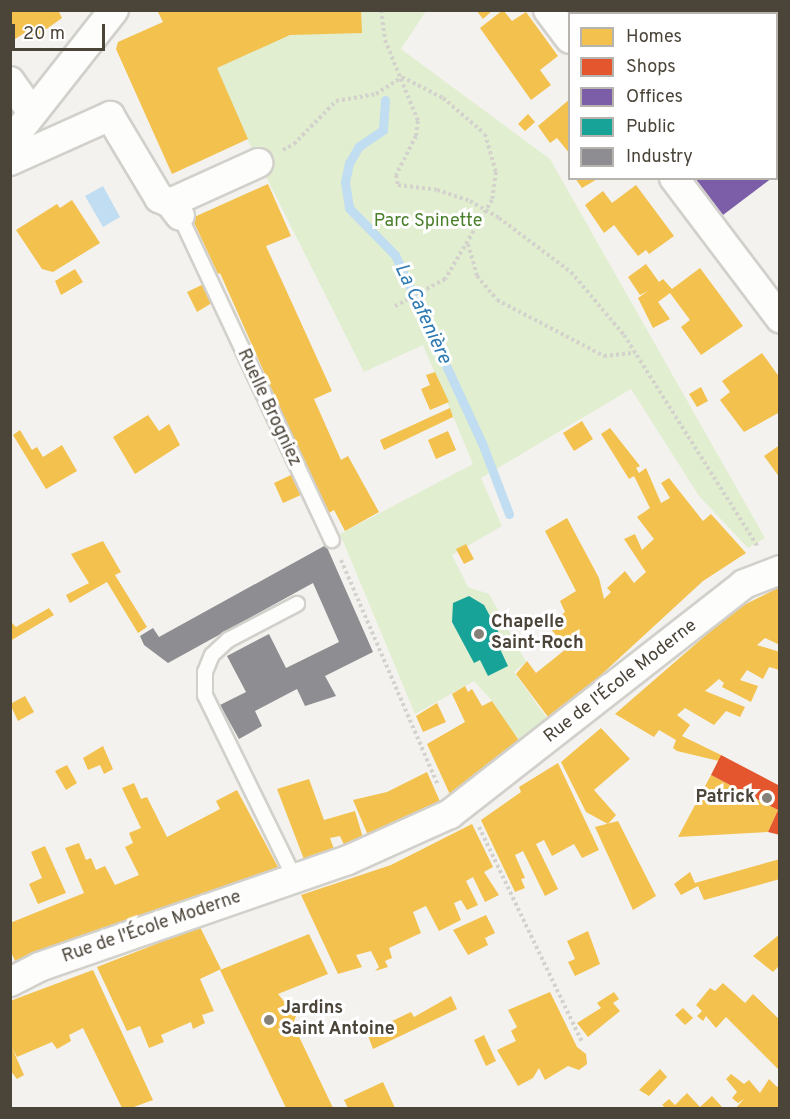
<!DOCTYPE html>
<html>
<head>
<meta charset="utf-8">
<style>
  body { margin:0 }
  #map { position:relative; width:790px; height:1119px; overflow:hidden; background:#f4f2ee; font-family:Overpass,sans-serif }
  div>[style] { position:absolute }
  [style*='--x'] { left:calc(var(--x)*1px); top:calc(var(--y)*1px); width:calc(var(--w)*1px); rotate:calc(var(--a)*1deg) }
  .green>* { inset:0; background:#e1eecf }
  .water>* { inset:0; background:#c0ddf1 }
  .homes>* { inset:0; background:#f2c14e }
  .shops>* { inset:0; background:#e4572e }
  .offices>* { inset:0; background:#7b5ea7 }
  .public>* { inset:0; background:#17a398 }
  .industry>* { inset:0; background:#8d8d92 }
  .stream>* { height:9px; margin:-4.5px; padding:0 4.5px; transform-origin:4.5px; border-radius:4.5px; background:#c0ddf1 }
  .path>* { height:4px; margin-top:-2px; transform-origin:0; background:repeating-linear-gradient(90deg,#d3d2cc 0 3px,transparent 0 6px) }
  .roads { filter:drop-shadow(2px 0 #d2d0cb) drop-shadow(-2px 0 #d2d0cb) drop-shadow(0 2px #d2d0cb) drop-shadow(0 -2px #d2d0cb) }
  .service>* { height:14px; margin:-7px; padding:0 7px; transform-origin:7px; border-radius:7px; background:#fdfdfc }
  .minor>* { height:28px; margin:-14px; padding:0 14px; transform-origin:14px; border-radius:14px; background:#fdfdfc }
  .path-bridge>* { height:4px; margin-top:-2px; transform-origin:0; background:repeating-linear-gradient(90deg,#d3d2cc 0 3px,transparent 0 6px) }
  .dots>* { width:16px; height:16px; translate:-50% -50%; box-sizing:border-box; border:3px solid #fff; border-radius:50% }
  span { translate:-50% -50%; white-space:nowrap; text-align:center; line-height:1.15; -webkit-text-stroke:6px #fff; paint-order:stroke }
  .park-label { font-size:18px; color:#4a7f2a }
  .street-label { font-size:18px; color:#4b4439 }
  .poi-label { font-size:18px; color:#4b4439; font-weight:700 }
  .left { translate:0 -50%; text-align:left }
  .right { translate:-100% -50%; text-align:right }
  .water-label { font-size:20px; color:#2e7ab2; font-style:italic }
  .frame { position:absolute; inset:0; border:12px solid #4b4439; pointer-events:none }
  .legend { position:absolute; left:568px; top:12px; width:210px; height:168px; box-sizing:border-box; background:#fff; border:2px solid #b7b4b0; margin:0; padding:8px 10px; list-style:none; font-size:18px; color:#4b4439 }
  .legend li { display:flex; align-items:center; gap:12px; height:30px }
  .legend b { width:30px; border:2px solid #b7b4b0 }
  .scale { position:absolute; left:12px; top:24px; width:93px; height:27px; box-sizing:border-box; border:3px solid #4b4439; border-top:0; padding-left:8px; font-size:18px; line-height:21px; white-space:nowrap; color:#4b4439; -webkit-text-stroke:4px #fff; paint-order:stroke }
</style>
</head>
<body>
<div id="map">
  <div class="green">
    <div style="clip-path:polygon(355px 11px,426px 11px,401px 49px,550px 159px,765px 538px,748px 548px,699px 496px,631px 389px,481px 478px,502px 526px,452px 555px,468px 587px,489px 594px,526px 662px,514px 672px,551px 724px,521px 747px,494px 703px,474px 681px,415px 714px,340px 534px,473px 464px,423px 345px,364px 372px,210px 65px)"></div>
  </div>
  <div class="water">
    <div style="clip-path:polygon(103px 186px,120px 217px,103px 227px,85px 196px)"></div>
  </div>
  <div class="homes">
    <div style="clip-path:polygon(10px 10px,58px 10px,62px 18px,34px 38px,29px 30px,15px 39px,10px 33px)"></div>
    <div style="clip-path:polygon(157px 10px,361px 10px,362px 33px,290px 35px,217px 68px,248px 139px,172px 174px,116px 49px,118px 42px,163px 22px)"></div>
    <div style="clip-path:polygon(476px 10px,493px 10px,483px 19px)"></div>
    <div style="clip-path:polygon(503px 10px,512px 21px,526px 12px,558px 56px,540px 70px,551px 85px,531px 100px,480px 28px)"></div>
    <div style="clip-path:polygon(568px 10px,650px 10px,652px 14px,570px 14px)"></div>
    <div style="clip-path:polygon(668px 10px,686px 10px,688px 14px,664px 14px)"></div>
    <div style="clip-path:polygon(570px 99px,570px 154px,557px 138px,550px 143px,538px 126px)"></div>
    <div style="clip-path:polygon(528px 114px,535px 122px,525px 131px,518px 124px)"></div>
    <div style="clip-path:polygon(575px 178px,599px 178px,582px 188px)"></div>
    <div style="clip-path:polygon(268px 184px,291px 236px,266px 246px,332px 391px,314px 399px,341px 460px,348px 456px,379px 512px,345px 531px,334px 510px,327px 514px,220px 273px,218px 274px,192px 218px)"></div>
    <div style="clip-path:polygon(636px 185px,674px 236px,649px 254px,646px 250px,638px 256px,614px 225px,604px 233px,585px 205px,603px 191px,612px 203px)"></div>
    <div style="clip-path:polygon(72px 200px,100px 243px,53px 272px,42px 269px,16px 230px,57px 204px,60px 208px)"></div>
    <div style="clip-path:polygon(646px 264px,659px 282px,663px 279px,672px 289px,700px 268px,743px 326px,701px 355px,681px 327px,690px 320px,670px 293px,658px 302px,670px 319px,653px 328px,638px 298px,648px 291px,640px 295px,628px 277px)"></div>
    <div style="clip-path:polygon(75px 269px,83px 282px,61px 295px,55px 281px)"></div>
    <div style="clip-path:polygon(206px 283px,215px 301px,197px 312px,187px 292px)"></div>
    <div style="clip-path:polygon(762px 353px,780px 378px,780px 412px,744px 432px,720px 400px,730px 392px,722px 381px)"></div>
    <div style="clip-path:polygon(435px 372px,449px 402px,430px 410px,421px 389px,430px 385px,426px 375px)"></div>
    <div style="clip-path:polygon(701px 387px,708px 401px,697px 407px,689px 394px)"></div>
    <div style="clip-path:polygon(450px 408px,453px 417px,384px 450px,380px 440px)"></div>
    <div style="clip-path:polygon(148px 415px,159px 431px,169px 424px,180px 445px,135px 474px,113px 437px)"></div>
    <div style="clip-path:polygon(582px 421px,593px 439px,574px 451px,563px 433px)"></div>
    <div style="clip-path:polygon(610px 428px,640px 466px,636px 468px,639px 473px,646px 468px,661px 503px,670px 498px,661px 483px,669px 478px,703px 521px,711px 514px,746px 553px,703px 581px,551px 721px,516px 674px,527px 661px,536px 673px,566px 649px,549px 626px,565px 612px,560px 601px,576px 591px,545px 531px,567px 518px,599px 578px,604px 599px,611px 592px,607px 588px,625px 571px,634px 583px,646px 572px,624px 539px,635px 534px,642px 550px,654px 539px,637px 517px,650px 508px,634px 476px,629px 479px,601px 434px)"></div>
    <div style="clip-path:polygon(20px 430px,32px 450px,37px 447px,43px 457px,62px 445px,77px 471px,46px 489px,13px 435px)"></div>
    <div style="clip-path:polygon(448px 431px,456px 450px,436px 459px,428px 440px)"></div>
    <div style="clip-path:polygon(780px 445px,780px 478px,764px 456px)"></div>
    <div style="clip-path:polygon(293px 474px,303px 494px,283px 503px,274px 483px)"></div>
    <div style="clip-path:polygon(103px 541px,121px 572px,115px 575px,147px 627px,138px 633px,107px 582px,70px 603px,66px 595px,89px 583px,71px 554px)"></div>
    <div style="clip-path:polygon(466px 544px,474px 559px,464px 564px,456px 549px)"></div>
    <div style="clip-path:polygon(780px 587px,780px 645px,765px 638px,757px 645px,780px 652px,780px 670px,769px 667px,763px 679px,747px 670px,740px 680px,758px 686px,751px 702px,722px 687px,724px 683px,719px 679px,705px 691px,745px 707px,740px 717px,726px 711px,714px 725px,685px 708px,677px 715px,690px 725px,682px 736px,721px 755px,719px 761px,677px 751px,673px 748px,676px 740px,659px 730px,654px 737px,615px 714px,736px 609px)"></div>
    <div style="clip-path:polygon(49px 608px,54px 615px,10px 641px,10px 621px,16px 627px)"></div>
    <div style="clip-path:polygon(465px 686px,468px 692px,472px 689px,482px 706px,492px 701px,524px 748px,452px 799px,427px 744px,465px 722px,452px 694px)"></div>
    <div style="clip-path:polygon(25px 696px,34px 712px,18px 721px,10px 704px)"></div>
    <div style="clip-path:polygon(437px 703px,446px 722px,423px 732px,416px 716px)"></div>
    <div style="clip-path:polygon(601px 728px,630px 759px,594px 790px,616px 815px,608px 824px,586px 812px,561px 762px)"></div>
    <div style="clip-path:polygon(103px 746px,113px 769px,104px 774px,100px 765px,88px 770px,83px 758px)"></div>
    <div style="clip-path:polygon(558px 763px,599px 850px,582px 858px,574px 844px,552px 856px,544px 840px,536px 844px,558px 889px,545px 896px,523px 851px,515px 855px,525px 878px,521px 879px,525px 888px,515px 892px,481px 820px,521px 792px,519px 787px)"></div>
    <div style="clip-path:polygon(67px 765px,77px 783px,66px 790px,55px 771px)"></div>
    <div style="clip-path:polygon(427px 772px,442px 806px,370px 840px,353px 800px,387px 792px)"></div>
    <div style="clip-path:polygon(711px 775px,778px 810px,768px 832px,678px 837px)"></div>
    <div style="clip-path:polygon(309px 779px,324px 820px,355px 811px,364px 841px,345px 847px,340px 836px,330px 838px,335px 852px,305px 862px,277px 789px)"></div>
    <div style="clip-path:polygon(134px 783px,141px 799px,147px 797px,167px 837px,220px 809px,216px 801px,237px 790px,279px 869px,20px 971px,10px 950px,10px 923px,84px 893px,65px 848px,79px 843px,86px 860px,91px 858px,96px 870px,105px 866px,115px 885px,139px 875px,125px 847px,133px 843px,129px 833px,141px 828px,122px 788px)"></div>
    <div style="clip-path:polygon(618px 821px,656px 896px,633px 910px,595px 827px)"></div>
    <div style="clip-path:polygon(472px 824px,493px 867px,484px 872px,499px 895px,485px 902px,473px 877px,466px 881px,478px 905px,467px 910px,461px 900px,454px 903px,461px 920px,439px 931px,426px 906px,413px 912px,421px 933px,389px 948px,392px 958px,385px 961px,388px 967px,375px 971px,379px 967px,371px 951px,356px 955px,362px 967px,338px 974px,301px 895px,391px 865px)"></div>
    <div style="clip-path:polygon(45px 846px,66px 893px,38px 904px,29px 884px,42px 878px,31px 852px)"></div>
    <div style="clip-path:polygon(780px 859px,780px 879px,704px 900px,698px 886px,681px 895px,674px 884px,690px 872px,695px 883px)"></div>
    <div style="clip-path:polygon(486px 915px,495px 933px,485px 938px,488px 945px,468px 955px,453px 930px)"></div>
    <div style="clip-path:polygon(200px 927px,221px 969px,200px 979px,214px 1011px,202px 1015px,205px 1023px,193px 1029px,191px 1022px,161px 1035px,164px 1042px,149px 1048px,140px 1026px,127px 1031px,97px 967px)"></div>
    <div style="clip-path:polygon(588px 931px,600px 964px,575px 976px,568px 962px,575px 959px,567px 941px)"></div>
    <div style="clip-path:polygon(309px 934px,328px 974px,278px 994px,296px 1016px,293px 1024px,333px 1108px,286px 1108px,220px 970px)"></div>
    <div style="clip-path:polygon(780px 934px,780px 965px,773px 972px,753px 956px)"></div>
    <div style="clip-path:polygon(93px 970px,153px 1100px,131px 1108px,122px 1108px,83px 1028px,69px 1035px,71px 1041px,57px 1049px,52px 1042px,17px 1057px,12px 1048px,24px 1075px,17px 1079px,10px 1070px,10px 1001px)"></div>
    <div style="clip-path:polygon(723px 983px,745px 1003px,753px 994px,780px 1020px,780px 1071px,726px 1017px,716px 1028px,706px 1016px,703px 1021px,697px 1016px,702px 1011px,696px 1005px,710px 988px,715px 991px)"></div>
    <div style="clip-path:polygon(550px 992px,577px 1047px,586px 1054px,587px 1064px,579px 1070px,568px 1066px,545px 1080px,539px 1068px,533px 1078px,518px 1086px,497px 1050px,516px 1041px,511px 1031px,517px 1027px,508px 1010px)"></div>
    <div style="clip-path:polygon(614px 992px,619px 999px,613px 1003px,620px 1011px,588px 1037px,577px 1023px,601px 1008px,597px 1003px)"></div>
    <div style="clip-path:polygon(451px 996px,457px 1009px,373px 1049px,367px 1033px,411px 1012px,414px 1017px)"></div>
    <div style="clip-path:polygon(683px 1008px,693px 1018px,685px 1025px,675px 1015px)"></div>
    <div style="clip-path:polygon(484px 1035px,496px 1061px,486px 1066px,474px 1040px)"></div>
    <div style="clip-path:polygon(660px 1069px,667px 1077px,649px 1096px,639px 1090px)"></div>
    <div style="clip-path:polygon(731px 1074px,744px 1084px,749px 1080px,760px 1093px,769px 1079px,777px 1087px,780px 1084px,780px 1108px,736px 1108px,744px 1099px,738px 1103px,732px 1098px,737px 1092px,726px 1079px)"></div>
    <div style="clip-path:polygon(383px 1082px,395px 1108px,348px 1108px,344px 1100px)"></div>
    <div style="clip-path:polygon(687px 1093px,700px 1107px,712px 1096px,723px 1108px,666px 1108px,662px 1105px,669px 1099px,675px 1105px)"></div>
  </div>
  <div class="shops">
    <div style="clip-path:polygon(721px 755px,780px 786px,780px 835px,768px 832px,778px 810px,711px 775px)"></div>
  </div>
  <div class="offices">
    <div style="clip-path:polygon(776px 108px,780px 112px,776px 175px)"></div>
    <div style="clip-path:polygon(695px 178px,772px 178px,723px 215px)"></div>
  </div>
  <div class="public">
    <div style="clip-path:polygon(469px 596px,484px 605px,506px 646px,500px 649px,508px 666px,488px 676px,480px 660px,474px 663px,452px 622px,453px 603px)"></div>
  </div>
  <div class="industry">
    <div style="clip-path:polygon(326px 545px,373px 652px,325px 676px,336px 696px,305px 706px,297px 689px,255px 711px,262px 726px,239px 739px,220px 705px,246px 692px,227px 656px,269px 634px,286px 668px,339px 642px,313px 583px,168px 663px,144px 645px,140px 636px,153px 628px,159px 637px)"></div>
  </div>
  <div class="stream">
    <div style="--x:385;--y:100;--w:30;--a:94"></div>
    <div style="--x:383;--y:130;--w:29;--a:146"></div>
    <div style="--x:359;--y:146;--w:20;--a:120"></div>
    <div style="--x:349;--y:163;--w:19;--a:102"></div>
    <div style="--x:345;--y:182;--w:26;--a:81"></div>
    <div style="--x:349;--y:208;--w:66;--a:45.6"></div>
    <div style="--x:395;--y:255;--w:207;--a:65.2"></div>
    <div style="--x:482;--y:443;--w:76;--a:69.2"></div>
  </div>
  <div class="path">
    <div style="--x:381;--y:10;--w:30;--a:82"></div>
    <div style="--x:385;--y:40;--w:87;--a:67.8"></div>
    <div style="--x:418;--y:121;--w:15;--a:98"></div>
    <div style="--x:416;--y:136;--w:44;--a:117.1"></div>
    <div style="--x:396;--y:175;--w:10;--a:79"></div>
    <div style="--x:398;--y:185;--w:39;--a:7"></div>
    <div style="--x:437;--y:190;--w:35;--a:18"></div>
    <div style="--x:283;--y:150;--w:13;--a:-29"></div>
    <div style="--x:294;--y:144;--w:60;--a:-45.7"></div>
    <div style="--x:336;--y:101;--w:41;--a:-9.9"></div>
    <div style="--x:376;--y:94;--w:31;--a:-33"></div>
    <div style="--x:402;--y:77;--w:46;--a:27.1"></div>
    <div style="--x:443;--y:98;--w:55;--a:40.6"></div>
    <div style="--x:485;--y:134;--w:40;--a:74"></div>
    <div style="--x:496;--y:172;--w:28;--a:98"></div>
    <div style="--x:492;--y:200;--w:92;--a:120.7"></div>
    <div style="--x:445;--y:279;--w:60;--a:151.3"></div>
    <div style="--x:499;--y:218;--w:90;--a:36.9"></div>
    <div style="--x:571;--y:272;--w:82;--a:49.9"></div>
    <div style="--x:624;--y:335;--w:251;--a:57.7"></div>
    <div style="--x:468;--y:244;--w:33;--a:74"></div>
    <div style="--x:477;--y:276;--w:31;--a:50"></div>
    <div style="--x:497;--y:300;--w:121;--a:27.6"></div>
    <div style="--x:604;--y:356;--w:31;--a:-6"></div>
    <div style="--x:341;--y:560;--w:245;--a:66.7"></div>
    <div style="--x:479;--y:827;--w:238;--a:64.4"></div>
  </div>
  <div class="roads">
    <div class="service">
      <div style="--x:180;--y:216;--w:358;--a:64.9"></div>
      <div style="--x:295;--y:879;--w:205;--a:-116.1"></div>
      <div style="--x:205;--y:695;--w:23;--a:-90"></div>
      <div style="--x:205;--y:672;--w:18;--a:-68"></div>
      <div style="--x:212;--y:655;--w:22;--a:-43"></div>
      <div style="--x:228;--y:640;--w:78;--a:-27.6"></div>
    </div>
    <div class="minor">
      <div style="--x:548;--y:10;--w:36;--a:53"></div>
      <div style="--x:10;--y:81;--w:38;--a:55"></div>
      <div style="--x:10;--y:142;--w:168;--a:-51.8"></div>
      <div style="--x:10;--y:161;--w:110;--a:-24.2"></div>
      <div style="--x:110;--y:116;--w:96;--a:59.1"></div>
      <div style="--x:159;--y:198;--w:12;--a:24"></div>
      <div style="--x:170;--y:203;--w:16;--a:52"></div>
      <div style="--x:674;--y:178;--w:176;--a:52.9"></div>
      <div style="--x:170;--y:203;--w:97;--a:-24.4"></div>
      <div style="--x:10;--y:982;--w:33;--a:-27"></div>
      <div style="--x:39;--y:967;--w:327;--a:-19.1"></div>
      <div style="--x:348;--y:860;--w:112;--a:-24.3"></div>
      <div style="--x:450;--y:814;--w:373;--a:-38"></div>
      <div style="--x:744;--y:584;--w:39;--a:-21"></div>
    </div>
  </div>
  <div class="path-bridge">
    <div style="--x:470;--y:201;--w:34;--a:30"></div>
  </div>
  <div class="dots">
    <div style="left:479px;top:634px;background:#868178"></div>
    <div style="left:767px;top:798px;background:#868178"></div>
    <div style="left:269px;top:1020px;background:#868178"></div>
  </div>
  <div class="park-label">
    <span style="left:428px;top:222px">Parc Spinette</span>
  </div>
  <div class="street-label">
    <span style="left:268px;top:408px;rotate:65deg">Ruelle Brogniez</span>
    <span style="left:621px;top:682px;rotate:-38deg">Rue de l'École Moderne</span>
    <span style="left:152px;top:928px;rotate:-19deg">Rue de l'École Moderne</span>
  </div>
  <div class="poi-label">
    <span class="left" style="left:491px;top:634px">Chapelle<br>Saint-Roch</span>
    <span class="right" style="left:755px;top:798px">Patrick</span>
    <span class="left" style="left:281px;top:1020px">Jardins<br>Saint Antoine</span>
  </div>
  <div class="water-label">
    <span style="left:422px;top:314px;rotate:65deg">La Cafenière</span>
  </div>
  <div class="frame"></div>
  <ul class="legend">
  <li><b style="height:16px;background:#f2c14e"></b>Homes</li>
  <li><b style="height:16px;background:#e4572e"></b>Shops</li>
  <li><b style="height:16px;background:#7b5ea7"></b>Offices</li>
  <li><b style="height:16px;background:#17a398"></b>Public</li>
  <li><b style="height:16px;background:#8d8d92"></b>Industry</li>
  </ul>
  <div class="scale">20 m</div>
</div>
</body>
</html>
